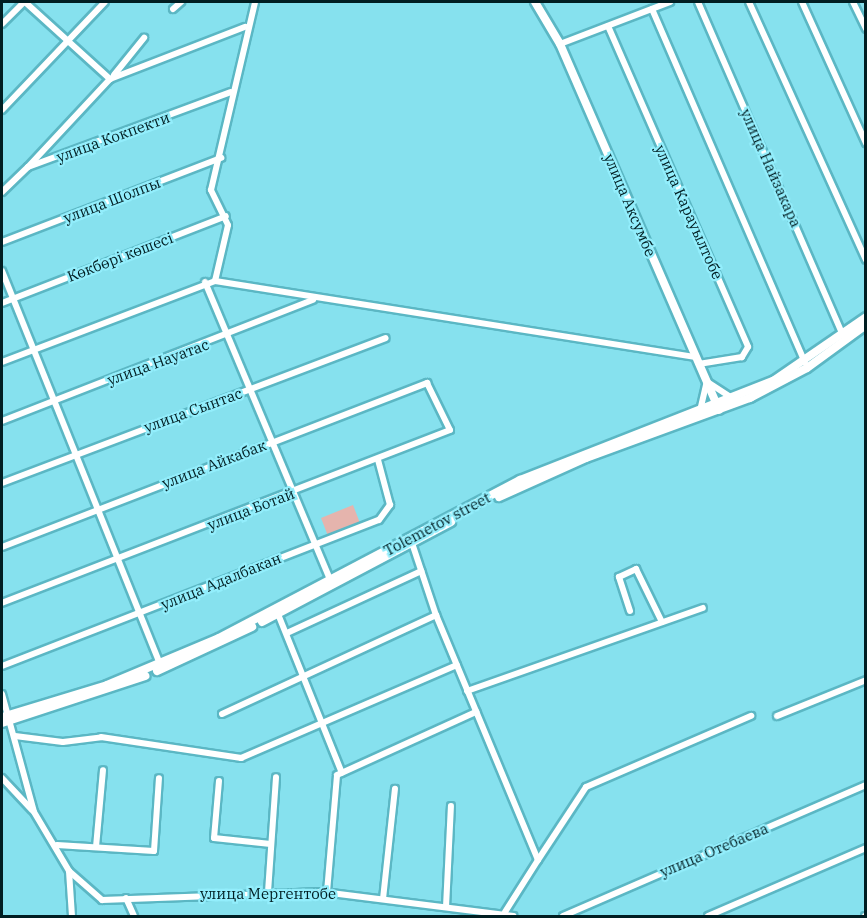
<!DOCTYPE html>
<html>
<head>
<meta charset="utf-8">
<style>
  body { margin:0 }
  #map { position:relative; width:867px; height:918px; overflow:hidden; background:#86e1ee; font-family:"IBM Plex Serif",serif }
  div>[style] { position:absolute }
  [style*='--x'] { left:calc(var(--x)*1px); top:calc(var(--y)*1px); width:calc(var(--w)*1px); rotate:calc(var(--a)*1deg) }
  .green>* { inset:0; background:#e5b4ad }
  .roads { filter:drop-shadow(2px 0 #5bb7c4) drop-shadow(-2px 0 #5bb7c4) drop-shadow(0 2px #5bb7c4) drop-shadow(0 -2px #5bb7c4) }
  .minor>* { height:6px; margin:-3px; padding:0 3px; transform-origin:3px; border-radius:3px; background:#fff }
  .major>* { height:8px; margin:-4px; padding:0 4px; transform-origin:4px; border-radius:4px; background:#fff }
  span { translate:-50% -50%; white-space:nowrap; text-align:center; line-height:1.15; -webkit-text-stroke:4.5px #93eefc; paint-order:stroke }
  .street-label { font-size:15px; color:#011e22 }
  .frame { position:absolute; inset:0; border:3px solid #011e22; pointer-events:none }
</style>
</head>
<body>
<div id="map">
  <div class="green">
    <div style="clip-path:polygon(353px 505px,360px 523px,328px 536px,321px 518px)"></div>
  </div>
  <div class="roads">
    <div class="minor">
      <div style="--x:25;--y:2;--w:115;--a:42.2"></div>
      <div style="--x:110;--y:79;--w:120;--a:133"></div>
      <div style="--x:698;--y:2;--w:363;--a:66.5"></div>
      <div style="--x:749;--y:2;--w:283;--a:65.6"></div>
      <div style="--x:802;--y:2;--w:155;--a:65.6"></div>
      <div style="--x:853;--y:2;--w:30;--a:64"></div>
      <div style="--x:173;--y:9;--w:11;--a:-41"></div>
      <div style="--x:652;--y:9;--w:385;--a:66.6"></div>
      <div style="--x:2;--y:24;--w:31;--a:-45"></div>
      <div style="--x:608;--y:26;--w:350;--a:66.4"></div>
      <div style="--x:748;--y:347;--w:12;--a:121"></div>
      <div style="--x:742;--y:357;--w:44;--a:170.8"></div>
      <div style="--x:560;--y:44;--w:118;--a:-20.9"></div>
      <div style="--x:114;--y:75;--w:48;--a:-51"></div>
      <div style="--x:110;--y:79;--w:145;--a:-21.1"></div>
      <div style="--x:2;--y:110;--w:149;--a:-46.4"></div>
      <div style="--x:2;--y:192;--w:36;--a:-44"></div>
      <div style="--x:28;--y:167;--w:216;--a:-20.3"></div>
      <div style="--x:2;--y:242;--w:235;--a:-21"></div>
      <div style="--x:2;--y:271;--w:424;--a:68.1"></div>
      <div style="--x:215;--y:281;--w:57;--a:-76.9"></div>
      <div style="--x:228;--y:225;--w:39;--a:-116"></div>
      <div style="--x:211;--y:190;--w:193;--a:-76.8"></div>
      <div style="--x:205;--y:282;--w:323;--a:67.2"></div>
      <div style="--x:2;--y:303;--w:240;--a:-21.2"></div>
      <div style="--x:2;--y:362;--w:228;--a:-20.8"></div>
      <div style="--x:215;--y:281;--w:487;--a:9"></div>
      <div style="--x:709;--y:383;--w:27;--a:33"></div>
      <div style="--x:700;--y:411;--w:28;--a:-77"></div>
      <div style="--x:2;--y:421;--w:334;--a:-21.3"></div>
      <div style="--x:2;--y:483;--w:410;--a:-20.7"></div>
      <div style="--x:412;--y:543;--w:76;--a:71.6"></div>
      <div style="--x:436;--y:615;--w:265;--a:67.4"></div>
      <div style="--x:538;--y:860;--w:62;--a:122.4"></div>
      <div style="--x:2;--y:547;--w:456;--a:-21.1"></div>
      <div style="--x:427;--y:383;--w:52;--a:63.9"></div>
      <div style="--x:450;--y:430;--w:480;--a:158.9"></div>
      <div style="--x:630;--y:611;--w:36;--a:-108"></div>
      <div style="--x:619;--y:577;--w:19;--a:-25"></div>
      <div style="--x:636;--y:569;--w:59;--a:63.9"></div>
      <div style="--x:278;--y:614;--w:171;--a:68.1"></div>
      <div style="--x:287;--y:633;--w:148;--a:-24.8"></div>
      <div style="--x:2;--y:666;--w:404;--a:-21.2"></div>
      <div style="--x:379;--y:520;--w:19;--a:-54"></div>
      <div style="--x:390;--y:505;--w:47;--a:-104.9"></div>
      <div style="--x:467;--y:691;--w:250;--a:-19.4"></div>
      <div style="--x:2;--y:694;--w:122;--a:74.8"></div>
      <div style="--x:34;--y:812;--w:69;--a:59.3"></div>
      <div style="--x:69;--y:871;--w:45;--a:86.2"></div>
      <div style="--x:222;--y:714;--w:236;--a:-24.8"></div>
      <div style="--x:777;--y:716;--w:96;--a:-22"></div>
      <div style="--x:15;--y:736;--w:48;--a:7.1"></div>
      <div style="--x:63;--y:742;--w:38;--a:-7"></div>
      <div style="--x:101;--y:737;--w:142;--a:8.5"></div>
      <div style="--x:241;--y:758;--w:235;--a:-23.3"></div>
      <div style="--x:2;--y:778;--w:44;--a:46.8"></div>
      <div style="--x:219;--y:781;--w:57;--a:95"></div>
      <div style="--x:214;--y:838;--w:57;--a:6"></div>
      <div style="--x:57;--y:845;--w:97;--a:3.5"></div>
      <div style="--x:154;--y:851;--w:73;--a:-86.1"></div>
      <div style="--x:96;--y:847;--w:77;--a:-84.8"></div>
      <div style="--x:538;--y:860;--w:87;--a:-56.7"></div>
      <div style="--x:586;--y:787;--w:180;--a:-23.3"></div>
      <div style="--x:69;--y:871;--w:44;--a:41.3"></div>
      <div style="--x:102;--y:900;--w:221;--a:-2.1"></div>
      <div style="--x:323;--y:892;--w:192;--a:7.2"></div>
      <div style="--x:268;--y:892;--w:115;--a:-86"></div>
      <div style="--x:327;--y:892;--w:117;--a:-85.1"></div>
      <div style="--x:337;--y:775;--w:153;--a:-24.4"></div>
      <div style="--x:126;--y:898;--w:20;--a:66"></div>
      <div style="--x:383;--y:899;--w:111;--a:-83.8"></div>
      <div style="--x:446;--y:907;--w:101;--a:-87.2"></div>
      <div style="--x:563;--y:916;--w:330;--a:-23.4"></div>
      <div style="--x:708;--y:916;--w:172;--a:-23.3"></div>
      <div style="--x:865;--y:916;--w:1;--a:0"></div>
    </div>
    <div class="major">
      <div style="--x:535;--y:2;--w:49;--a:59.2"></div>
      <div style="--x:560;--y:44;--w:399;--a:66.5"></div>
      <div style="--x:499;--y:497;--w:95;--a:-24.1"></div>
      <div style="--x:586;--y:458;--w:175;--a:-20.1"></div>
      <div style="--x:750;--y:398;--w:64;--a:-27.8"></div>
      <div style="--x:807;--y:368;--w:73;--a:-36.1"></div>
      <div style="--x:262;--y:622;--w:214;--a:-27.9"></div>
      <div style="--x:157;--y:671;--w:105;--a:-24.9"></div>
      <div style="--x:2;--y:717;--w:110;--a:-16.9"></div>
      <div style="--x:107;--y:685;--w:121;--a:-22.8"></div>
      <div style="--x:219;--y:638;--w:340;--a:-27.7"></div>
      <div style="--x:520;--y:480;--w:272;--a:-21.4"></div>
      <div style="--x:773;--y:381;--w:113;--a:-34.5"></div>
      <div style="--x:2;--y:723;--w:151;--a:-18.2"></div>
    </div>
  </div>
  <div class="street-label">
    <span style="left:113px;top:137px;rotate:-20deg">улица Кокпекти</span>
    <span style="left:771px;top:168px;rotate:66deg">улица Найзакара</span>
    <span style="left:112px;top:200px;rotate:-21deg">улица Шолпы</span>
    <span style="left:630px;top:205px;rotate:67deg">улица Аксумбе</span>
    <span style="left:689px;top:212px;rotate:66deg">улица Карауылтобе</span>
    <span style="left:120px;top:257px;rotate:-21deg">Көкбөрі көшесі</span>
    <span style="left:158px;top:362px;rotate:-20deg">улица Науатас</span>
    <span style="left:193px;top:410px;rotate:-20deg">улица Сынтас</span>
    <span style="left:214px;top:464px;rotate:-21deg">улица Айкабак</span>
    <span style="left:251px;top:509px;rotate:-21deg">улица Ботай</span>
    <span style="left:437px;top:524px;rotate:-28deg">Tolemetov street</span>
    <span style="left:221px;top:581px;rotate:-22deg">улица Адалбакан</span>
    <span style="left:714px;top:850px;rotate:-23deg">улица Отебаева</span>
    <span style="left:268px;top:894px">улица Мергентобе</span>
  </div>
  <div class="frame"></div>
</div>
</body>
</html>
